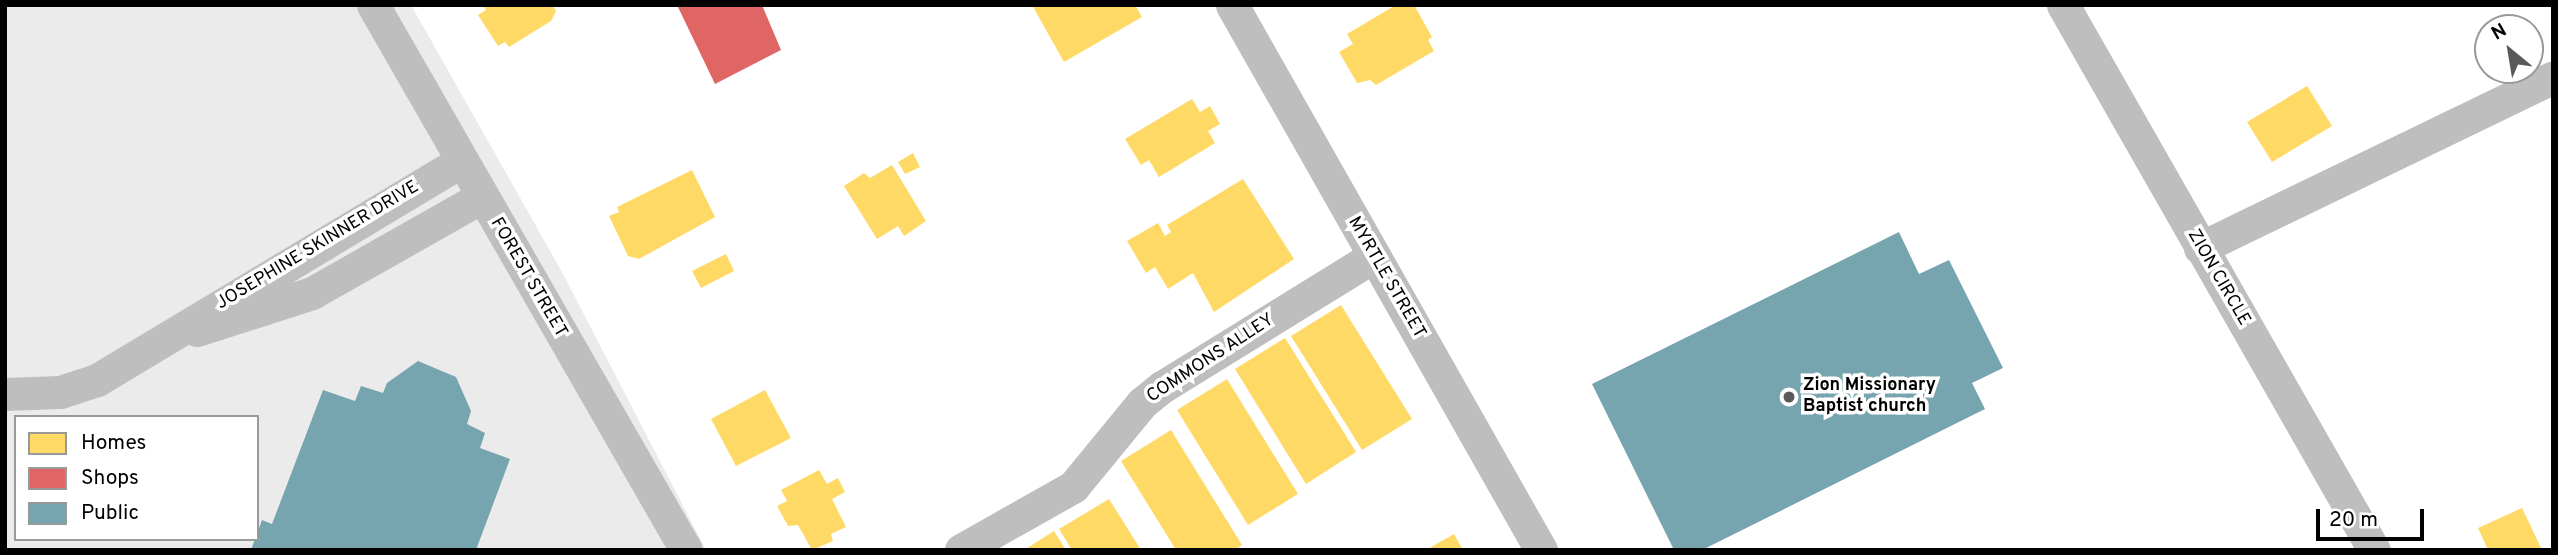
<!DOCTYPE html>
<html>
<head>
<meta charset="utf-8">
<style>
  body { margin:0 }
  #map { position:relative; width:2558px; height:555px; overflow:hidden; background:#fff; font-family:Overpass,sans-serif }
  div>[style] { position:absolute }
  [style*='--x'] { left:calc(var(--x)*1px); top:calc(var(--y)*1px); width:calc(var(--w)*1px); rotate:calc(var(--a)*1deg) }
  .green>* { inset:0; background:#ebebeb }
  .homes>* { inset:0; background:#ffd966 }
  .shops>* { inset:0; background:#e06666 }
  .public>* { inset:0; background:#76a5af }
  .minor>* { height:33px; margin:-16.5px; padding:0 16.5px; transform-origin:16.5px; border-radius:16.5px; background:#bebebe }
  .dots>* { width:19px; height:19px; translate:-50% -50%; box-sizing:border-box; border:4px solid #fff; border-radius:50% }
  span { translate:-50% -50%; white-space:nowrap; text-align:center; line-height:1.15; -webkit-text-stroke:7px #fff; paint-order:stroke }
  .street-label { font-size:18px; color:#000 }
  .poi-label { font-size:18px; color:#000; font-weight:700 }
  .left { translate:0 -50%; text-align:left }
  .frame { position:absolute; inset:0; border:7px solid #000; pointer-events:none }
  .legend { position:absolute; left:14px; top:415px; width:245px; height:126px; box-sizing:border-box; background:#fff; border:2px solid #999; margin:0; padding:9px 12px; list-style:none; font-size:21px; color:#000 }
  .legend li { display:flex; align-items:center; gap:14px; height:35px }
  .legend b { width:35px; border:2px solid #999 }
  .north { position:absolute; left:2474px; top:14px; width:70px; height:70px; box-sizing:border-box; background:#fff; border:2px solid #999; border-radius:50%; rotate:330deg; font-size:19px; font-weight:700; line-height:28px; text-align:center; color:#000 }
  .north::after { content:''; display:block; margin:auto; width:24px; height:32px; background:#595959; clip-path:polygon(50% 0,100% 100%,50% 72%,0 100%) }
  .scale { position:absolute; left:2316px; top:509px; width:108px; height:32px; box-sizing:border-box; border:4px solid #000; border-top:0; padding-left:9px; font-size:21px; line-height:24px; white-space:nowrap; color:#000; -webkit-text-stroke:5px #fff; paint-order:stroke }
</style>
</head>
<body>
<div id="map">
  <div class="green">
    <div style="clip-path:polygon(evenodd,5px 5px,411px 5px,562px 272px,706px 550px,5px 550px,5px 5px,16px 417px,257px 417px,257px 539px,16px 539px,16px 417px)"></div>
  </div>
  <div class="homes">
    <div style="clip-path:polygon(483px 5px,552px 5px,556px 11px,551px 21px,509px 47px,505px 42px,498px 46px,478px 15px,486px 10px)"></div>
    <div style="clip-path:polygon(1032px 5px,1135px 5px,1142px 17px,1064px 62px)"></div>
    <div style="clip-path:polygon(1396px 5px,1414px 5px,1432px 37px,1428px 40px,1434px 51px,1376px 85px,1370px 80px,1357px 83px,1339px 52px,1353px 44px,1347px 34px)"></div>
    <div style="clip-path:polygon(2307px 86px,2332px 126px,2272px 162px,2247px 122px)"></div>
    <div style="clip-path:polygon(1192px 99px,1200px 112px,1210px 106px,1220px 124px,1208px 131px,1215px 143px,1159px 177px,1149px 160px,1141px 165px,1125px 139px)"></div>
    <div style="clip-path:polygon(913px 153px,920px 167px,905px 174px,898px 162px)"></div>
    <div style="clip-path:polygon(892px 165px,926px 221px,904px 236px,898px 226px,877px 239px,844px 186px,864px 173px,870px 178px)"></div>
    <div style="clip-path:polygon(692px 170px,715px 217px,639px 259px,628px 256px,609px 216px,619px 212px,617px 207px)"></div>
    <div style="clip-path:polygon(1243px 179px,1294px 259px,1214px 312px,1193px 273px,1168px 289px,1155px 267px,1146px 273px,1127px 241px,1158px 223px,1165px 236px,1171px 232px,1167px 225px)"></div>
    <div style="clip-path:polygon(726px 254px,734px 271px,701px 288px,692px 271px)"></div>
    <div style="clip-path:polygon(1341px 305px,1412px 419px,1362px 450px,1291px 336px)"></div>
    <div style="clip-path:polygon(1285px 338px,1356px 452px,1306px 484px,1235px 369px)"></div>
    <div style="clip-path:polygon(1227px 379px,1298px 494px,1248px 525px,1177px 410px)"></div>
    <div style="clip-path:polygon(765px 390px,791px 438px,736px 466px,711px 419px)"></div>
    <div style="clip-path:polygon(1171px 430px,1242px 545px,1235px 550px,1176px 550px,1121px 461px)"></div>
    <div style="clip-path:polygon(819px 470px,827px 484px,838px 478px,845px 492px,832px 499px,846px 527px,831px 534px,833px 541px,812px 550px,798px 525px,788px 526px,777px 506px,787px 501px,781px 490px)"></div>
    <div style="clip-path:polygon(1109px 499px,1141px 550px,1072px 550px,1059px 529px)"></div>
    <div style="clip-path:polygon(2522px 508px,2542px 550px,2488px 550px,2478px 528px)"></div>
    <div style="clip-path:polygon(1054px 531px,1066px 550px,1024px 550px)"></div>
    <div style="clip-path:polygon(1454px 534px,1463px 550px,1426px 550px)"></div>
  </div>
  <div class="shops">
    <div style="clip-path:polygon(677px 5px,762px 5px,781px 50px,715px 84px)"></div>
  </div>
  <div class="public">
    <div style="clip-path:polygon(1899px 232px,1919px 274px,1949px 260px,2003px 368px,1972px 383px,1985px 409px,1702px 550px,1674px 550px,1592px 384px)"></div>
    <div style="clip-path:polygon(418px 361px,456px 377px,471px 411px,467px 424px,485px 433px,480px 448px,510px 459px,476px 550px,251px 550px,262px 520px,272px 524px,323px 390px,355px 401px,361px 386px,383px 393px,387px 383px)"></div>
  </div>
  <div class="minor">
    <div style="--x:373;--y:5;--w:628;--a:60.13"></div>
    <div style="--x:1232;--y:5;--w:627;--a:60.45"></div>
    <div style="--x:2063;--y:5;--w:627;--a:60.29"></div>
    <div style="--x:2200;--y:248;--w:392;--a:-25.8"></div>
    <div style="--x:197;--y:330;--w:121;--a:-17.8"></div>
    <div style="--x:312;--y:293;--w:195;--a:-29.5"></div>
    <div style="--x:5;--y:394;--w:55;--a:-2.1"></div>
    <div style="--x:60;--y:392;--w:39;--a:-18"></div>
    <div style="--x:97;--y:380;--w:425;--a:-31"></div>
    <div style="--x:961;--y:550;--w:129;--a:-29.4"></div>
    <div style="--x:1073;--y:487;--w:109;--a:-50.6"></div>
    <div style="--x:1142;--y:403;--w:26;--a:-39"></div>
    <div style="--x:1162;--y:387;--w:249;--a:-31.7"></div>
  </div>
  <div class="dots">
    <div style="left:1789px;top:397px;background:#595959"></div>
  </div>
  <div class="street-label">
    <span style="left:318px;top:246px;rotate:-31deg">JOSEPHINE SKINNER DRIVE</span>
    <span style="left:528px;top:278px;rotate:60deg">FOREST STREET</span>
    <span style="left:1386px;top:278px;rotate:60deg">MYRTLE STREET</span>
    <span style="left:2218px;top:278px;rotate:60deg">ZION CIRCLE</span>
    <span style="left:1211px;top:359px;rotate:-33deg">COMMONS ALLEY</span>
  </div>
  <div class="poi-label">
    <span class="left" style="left:1803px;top:397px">Zion Missionary<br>Baptist church</span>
  </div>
  <div class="frame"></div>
  <ul class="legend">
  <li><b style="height:19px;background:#ffd966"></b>Homes</li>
  <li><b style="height:19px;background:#e06666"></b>Shops</li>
  <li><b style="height:19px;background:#76a5af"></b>Public</li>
  </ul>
  <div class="north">N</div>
  <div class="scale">20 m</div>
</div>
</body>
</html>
